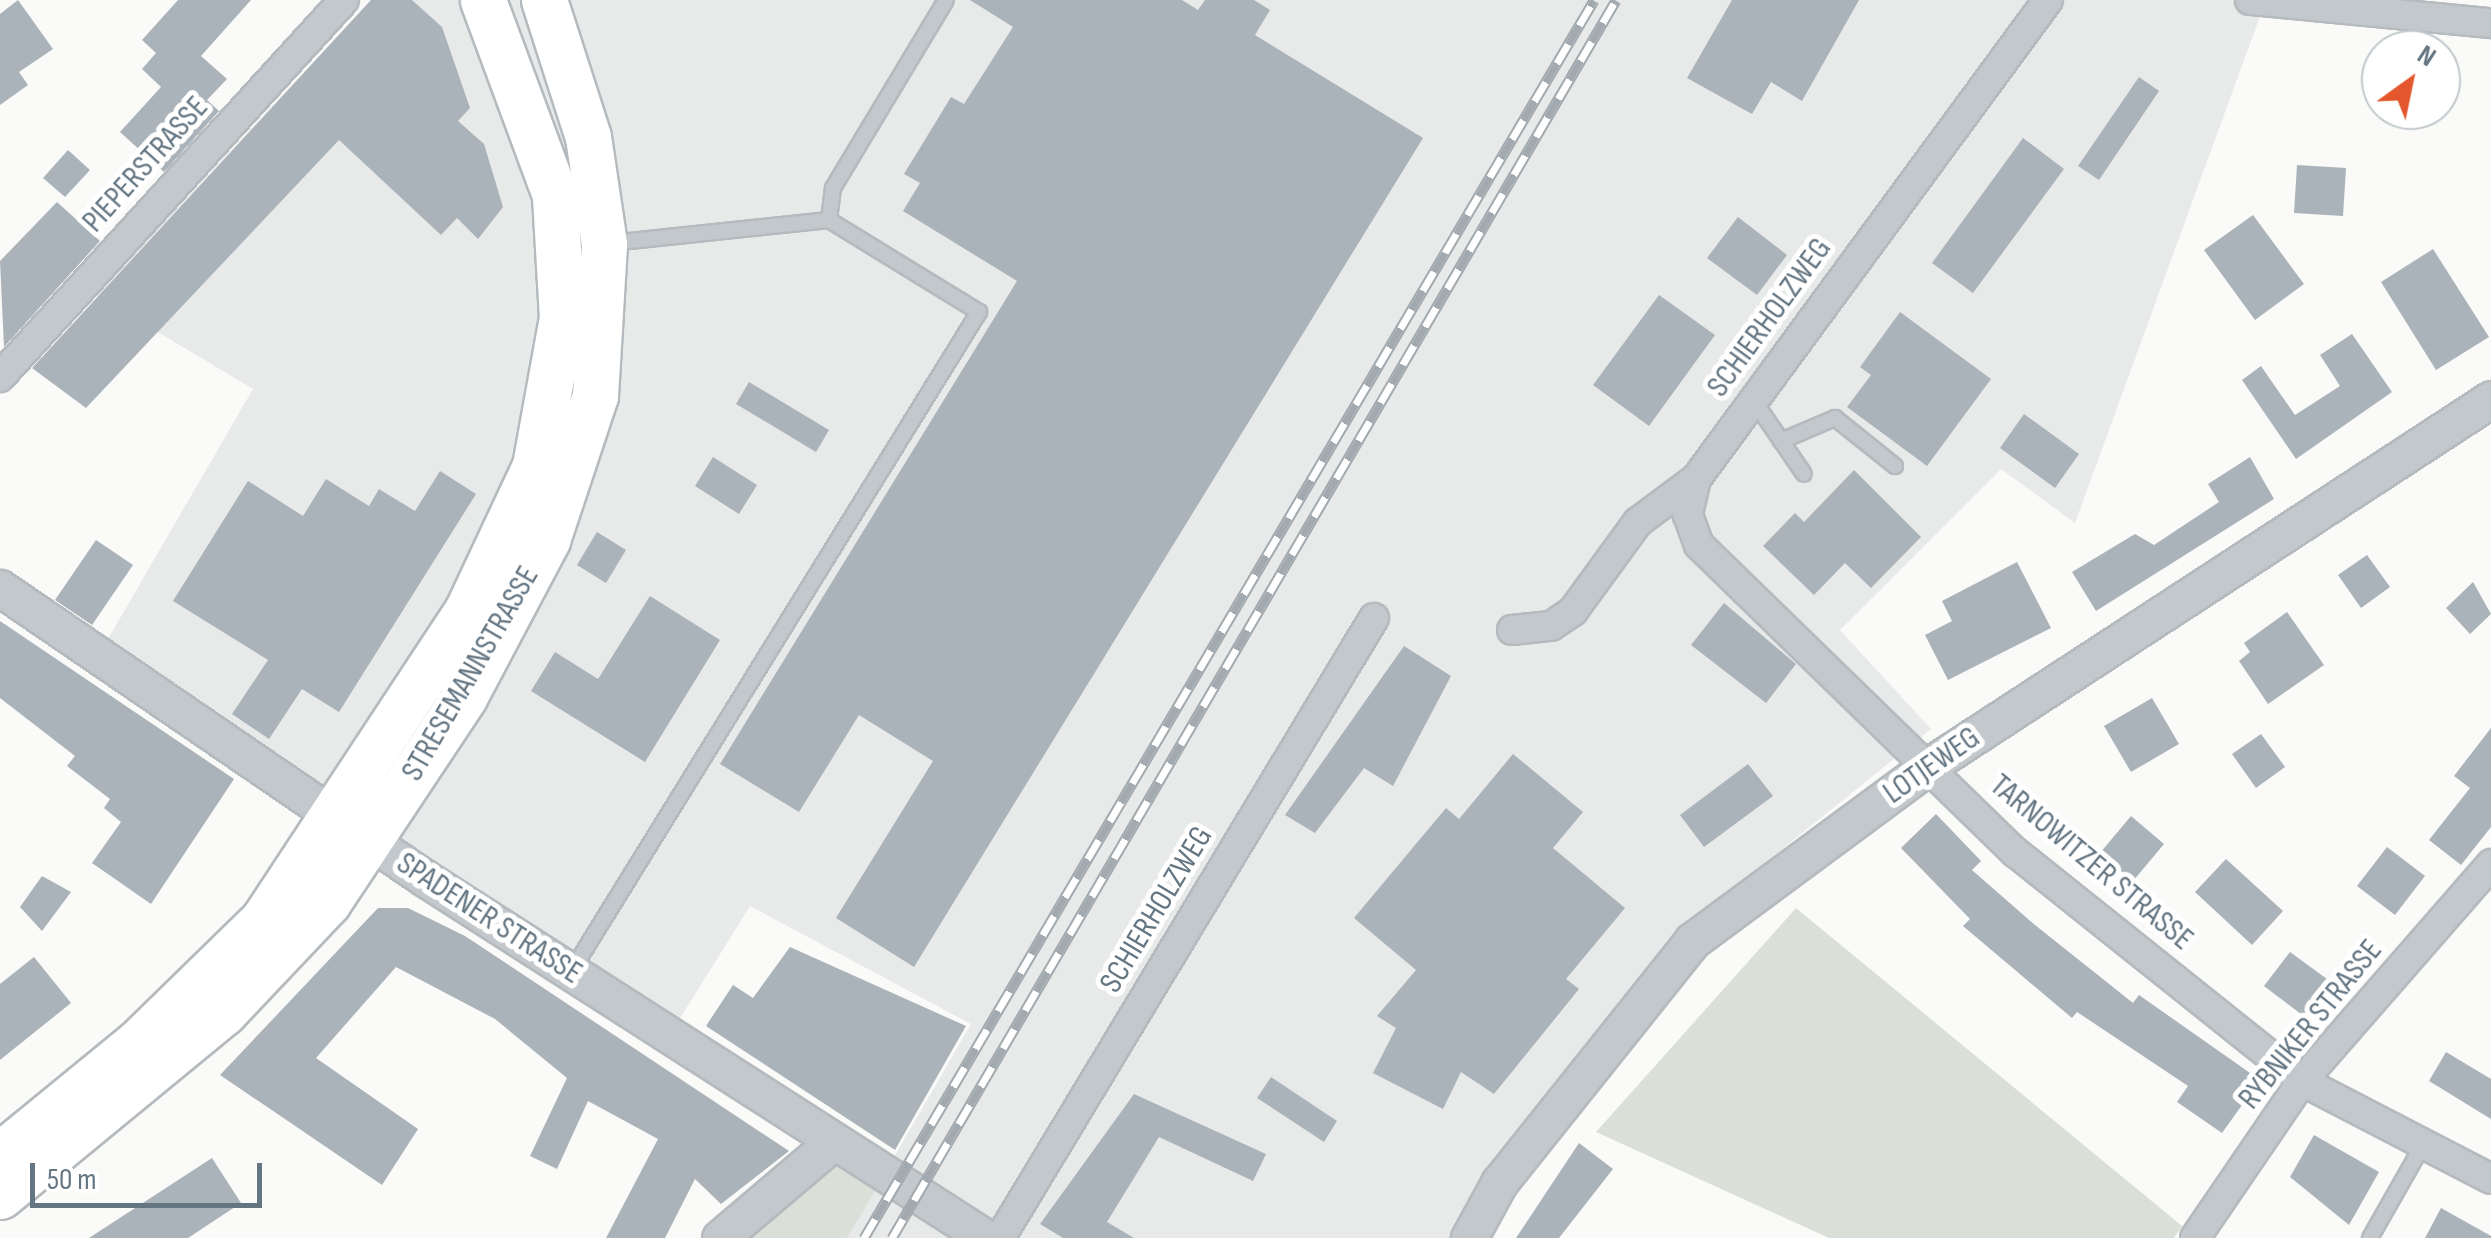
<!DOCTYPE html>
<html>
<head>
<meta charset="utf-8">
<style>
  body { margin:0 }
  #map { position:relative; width:2491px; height:1238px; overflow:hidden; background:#fafaf8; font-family:"Sofia Sans Condensed",sans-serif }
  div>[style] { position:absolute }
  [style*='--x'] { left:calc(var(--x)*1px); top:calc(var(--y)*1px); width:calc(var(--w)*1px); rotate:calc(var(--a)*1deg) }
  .built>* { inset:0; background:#e8e9e9 }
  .green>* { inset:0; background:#dadfd7 }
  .building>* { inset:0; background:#aab3b9 }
  .roads { filter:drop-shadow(2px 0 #b5babe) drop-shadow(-2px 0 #b5babe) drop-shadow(0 2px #b5babe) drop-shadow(0 -2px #b5babe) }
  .service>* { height:14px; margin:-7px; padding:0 7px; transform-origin:7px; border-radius:7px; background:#c3c8cc }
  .minor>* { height:28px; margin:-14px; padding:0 14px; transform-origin:14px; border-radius:14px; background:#c3c8cc }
  .tertiary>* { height:35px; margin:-17.5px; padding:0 17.5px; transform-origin:17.5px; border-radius:17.5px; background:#c3c8cc }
  .primary>* { height:45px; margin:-22.5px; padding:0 22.5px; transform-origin:22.5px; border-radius:22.5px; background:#fff }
  .rail>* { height:11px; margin-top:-5.5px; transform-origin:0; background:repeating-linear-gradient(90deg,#fff 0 22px,#a2aab0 0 44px); box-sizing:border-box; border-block:2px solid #a2aab0 }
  span { translate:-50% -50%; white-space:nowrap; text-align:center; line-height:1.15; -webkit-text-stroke:10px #fff; paint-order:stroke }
  .street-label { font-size:32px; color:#657683 }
  .north { position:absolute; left:2361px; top:30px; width:100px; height:100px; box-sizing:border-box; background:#fff; border:2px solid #c1c8cd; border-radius:50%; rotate:33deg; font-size:28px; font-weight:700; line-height:40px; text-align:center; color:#657683 }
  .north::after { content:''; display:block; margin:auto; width:35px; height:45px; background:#e4572e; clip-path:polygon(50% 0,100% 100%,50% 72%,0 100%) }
  .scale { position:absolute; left:30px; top:1163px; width:232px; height:45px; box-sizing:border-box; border:5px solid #657683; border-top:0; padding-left:12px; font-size:30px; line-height:35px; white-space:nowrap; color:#657683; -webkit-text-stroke:8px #fff; paint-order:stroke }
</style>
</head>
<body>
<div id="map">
  <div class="built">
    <div style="clip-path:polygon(371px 0,2266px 0,2075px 523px,2001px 469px,1840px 630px,1931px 729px,1681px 931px,1452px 1238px,847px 1238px,971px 1024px,750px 906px,672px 1031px,101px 651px,253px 389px,96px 295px)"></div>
  </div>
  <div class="green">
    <div style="clip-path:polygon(1796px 908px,2182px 1226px,2174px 1238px,1829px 1238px,1596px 1132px)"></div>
    <div style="clip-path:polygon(836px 1148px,884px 1176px,847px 1238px,730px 1238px)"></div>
  </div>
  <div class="building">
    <div style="clip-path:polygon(18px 0,53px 49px,19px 72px,28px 85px,0 105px,0 14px)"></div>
    <div style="clip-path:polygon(178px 0,251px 0,201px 56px,227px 79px,207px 100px,219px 111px,164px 172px,120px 132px,161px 87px,142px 69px,156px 53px,142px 40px)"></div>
    <div style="clip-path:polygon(371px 0,412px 0,442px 27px,470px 108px,458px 121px,484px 144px,503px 207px,478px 239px,457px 218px,441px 235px,339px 140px,86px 408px,32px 368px)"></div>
    <div style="clip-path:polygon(970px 0,1182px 0,1198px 10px,1205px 0,1254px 0,1270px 10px,1255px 35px,1423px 138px,914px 967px,836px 918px,933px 761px,859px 715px,799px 812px,720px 764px,1017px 281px,903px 211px,920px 183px,904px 174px,951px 97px,964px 104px,1013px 27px)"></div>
    <div style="clip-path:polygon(1732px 0,1859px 0,1802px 101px,1771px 82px,1752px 114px,1687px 78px)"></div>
    <div style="clip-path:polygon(2139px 77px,2159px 91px,2099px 180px,2078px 166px)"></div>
    <div style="clip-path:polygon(2023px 138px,2064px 169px,1973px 293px,1932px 263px)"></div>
    <div style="clip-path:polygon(68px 150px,90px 170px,65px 197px,43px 178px)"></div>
    <div style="clip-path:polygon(2297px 165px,2346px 168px,2343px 216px,2294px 213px)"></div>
    <div style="clip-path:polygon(57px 202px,100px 241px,4px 347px,0 261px)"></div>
    <div style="clip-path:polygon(2253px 215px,2304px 284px,2255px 320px,2204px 250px)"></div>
    <div style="clip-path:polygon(1738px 217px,1787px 255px,1757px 295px,1707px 258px)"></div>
    <div style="clip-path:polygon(2433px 249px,2489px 337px,2436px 370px,2381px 282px)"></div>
    <div style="clip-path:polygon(1659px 295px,1715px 335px,1649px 426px,1593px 385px)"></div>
    <div style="clip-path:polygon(1900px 312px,1991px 379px,1927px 466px,1847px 407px,1871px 375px,1860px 367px)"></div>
    <div style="clip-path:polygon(2352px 334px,2392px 392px,2296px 459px,2242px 380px,2261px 366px,2295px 415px,2340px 386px,2320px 355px)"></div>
    <div style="clip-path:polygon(749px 382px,829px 430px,816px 452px,736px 404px)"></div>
    <div style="clip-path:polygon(2024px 414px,2079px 454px,2055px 488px,2000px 448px)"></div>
    <div style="clip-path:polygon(713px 457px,757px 485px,739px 514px,695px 486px)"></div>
    <div style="clip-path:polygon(2250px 457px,2274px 499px,2096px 611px,2072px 572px,2135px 534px,2154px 545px,2219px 502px,2208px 484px)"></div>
    <div style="clip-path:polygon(1854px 470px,1921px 537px,1871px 588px,1845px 563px,1814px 595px,1763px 546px,1795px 513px,1804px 522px)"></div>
    <div style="clip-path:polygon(440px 471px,476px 494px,339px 712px,302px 689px,269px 739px,232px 714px,268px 660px,173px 601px,248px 481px,303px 516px,326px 479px,369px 506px,379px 489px,415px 511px)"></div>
    <div style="clip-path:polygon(597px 532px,626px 550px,606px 583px,577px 565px)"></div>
    <div style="clip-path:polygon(96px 540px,133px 565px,92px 625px,55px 600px)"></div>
    <div style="clip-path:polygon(2367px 555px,2390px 587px,2361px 608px,2338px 575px)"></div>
    <div style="clip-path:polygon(2017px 562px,2051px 628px,1948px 680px,1925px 635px,1952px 621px,1942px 601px)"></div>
    <div style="clip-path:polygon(2473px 582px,2491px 614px,2470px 634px,2446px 608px)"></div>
    <div style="clip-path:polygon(650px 596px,720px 640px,645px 762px,531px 691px,555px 652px,598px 679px)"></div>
    <div style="clip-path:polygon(1724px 603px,1796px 664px,1766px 703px,1691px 645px)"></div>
    <div style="clip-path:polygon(2287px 612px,2324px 665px,2268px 704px,2239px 661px,2250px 652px,2244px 643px)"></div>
    <div style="clip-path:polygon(0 621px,234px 779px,151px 904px,92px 863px,121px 822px,104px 808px,110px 799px,67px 766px,75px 756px,0 698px)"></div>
    <div style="clip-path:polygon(1404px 646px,1451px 676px,1393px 786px,1364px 768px,1315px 833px,1285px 815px)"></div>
    <div style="clip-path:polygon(2152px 698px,2179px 744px,2131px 772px,2104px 726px)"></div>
    <div style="clip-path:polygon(2491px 728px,2491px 827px,2461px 865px,2429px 840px,2470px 788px,2454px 776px)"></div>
    <div style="clip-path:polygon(2261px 734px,2285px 767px,2256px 788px,2232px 754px)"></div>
    <div style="clip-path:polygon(1513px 754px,1583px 812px,1553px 848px,1625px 908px,1566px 979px,1579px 989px,1494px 1094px,1461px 1072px,1443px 1109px,1373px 1073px,1396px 1028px,1377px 1016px,1416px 970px,1354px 918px,1446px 808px,1459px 819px)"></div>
    <div style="clip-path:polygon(1748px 764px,1773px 796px,1704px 847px,1680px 815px)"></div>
    <div style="clip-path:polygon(1936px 814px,1981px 861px,1972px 870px,2035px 925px,2133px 1003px,2139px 995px,2260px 1080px,2222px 1133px,2177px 1102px,2188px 1086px,2077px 1012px,2072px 1018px,1963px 926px,1970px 919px,1901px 848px)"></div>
    <div style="clip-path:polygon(2131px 816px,2164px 844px,2133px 881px,2100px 853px)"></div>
    <div style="clip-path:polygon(2387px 847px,2425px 876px,2395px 915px,2357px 886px)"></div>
    <div style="clip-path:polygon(2226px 859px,2283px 911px,2252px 945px,2195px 892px)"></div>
    <div style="clip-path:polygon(42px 876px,71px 892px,42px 931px,20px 907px)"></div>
    <div style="clip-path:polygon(378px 908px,408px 908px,465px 936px,789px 1151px,721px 1204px,695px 1179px,665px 1238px,606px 1238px,658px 1139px,588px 1101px,557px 1169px,530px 1156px,567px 1078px,495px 1019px,396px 967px,316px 1058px,418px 1129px,382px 1185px,220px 1075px)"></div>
    <div style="clip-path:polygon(790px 947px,966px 1026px,895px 1150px,706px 1026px,733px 985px,753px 998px)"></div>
    <div style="clip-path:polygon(2290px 952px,2331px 982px,2305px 1017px,2264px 986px)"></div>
    <div style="clip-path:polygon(34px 957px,71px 1003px,0 1060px,0 984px)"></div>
    <div style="clip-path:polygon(2446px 1052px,2491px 1079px,2491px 1119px,2429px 1081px)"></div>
    <div style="clip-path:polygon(1271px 1077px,1337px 1121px,1324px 1142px,1257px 1098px)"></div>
    <div style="clip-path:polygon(1134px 1094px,1266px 1154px,1253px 1181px,1159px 1137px,1107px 1222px,1134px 1238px,1063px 1238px,1040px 1224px)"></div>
    <div style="clip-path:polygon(2314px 1135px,2379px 1172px,2349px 1225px,2290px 1177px)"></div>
    <div style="clip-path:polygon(1579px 1143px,1613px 1169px,1559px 1238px,1516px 1238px)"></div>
    <div style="clip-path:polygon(212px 1158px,241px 1203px,188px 1238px,89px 1238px)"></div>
    <div style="clip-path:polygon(2441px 1208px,2491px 1236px,2491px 1238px,2425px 1238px)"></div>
  </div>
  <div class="roads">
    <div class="service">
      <div style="--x:829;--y:220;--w:32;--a:-83"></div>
      <div style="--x:833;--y:188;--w:219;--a:-59"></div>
      <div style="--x:1754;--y:401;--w:88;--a:55.6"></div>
      <div style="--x:1781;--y:441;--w:59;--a:-23.1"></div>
      <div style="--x:1835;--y:418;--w:77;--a:38.7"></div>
      <div style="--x:571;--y:972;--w:776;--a:-58.28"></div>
      <div style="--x:979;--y:312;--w:176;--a:-148.5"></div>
      <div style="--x:829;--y:220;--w:220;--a:174"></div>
      <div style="--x:2370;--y:1238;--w:109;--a:-60.4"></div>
    </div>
    <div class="minor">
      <div style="--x:2250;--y:0;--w:242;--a:5.5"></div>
      <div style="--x:0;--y:377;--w:510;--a:-47.62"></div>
      <div style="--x:1696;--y:479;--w:37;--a:103"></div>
      <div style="--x:1688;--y:515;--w:32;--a:70"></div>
      <div style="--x:1699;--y:545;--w:441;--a:44.2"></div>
      <div style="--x:2015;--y:852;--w:367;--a:38.6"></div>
      <div style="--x:2302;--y:1081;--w:213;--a:27.4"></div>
      <div style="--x:1512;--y:630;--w:39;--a:-6"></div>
      <div style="--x:1551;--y:626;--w:27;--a:-34"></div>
      <div style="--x:1573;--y:611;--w:110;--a:-53.9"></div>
      <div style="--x:1638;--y:522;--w:72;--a:-36.6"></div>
      <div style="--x:1696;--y:479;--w:594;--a:-53.69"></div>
      <div style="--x:1000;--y:1238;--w:724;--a:-58.9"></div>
      <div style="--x:2195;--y:1238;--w:190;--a:-55.7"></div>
      <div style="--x:2302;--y:1081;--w:288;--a:-48.9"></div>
    </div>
    <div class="tertiary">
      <div style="--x:0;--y:588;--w:512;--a:34.34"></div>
      <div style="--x:423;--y:877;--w:669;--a:32.67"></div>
      <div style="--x:720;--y:1238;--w:145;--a:-40.3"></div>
      <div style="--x:1469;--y:1238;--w:63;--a:-61.4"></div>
      <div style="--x:1499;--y:1183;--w:310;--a:-51.4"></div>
      <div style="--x:1692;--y:941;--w:292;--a:-36.5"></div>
      <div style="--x:1927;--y:767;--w:673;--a:-33.12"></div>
    </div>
    <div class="primary">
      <div style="--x:0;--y:1155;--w:177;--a:-39.3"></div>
      <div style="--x:137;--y:1043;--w:176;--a:-44.3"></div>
      <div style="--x:263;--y:920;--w:370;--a:-56.6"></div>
      <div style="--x:467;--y:611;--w:160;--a:-64.9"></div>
      <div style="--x:535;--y:466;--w:150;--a:-79.7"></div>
      <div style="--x:562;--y:318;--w:123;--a:-93.3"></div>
      <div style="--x:555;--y:195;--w:208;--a:-110.3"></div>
      <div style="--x:0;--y:1196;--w:290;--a:-39.4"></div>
      <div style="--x:224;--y:1012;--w:151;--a:-46.6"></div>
      <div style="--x:328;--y:902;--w:246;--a:-56.4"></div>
      <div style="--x:464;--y:697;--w:178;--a:-62.1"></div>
      <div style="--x:547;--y:540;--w:152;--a:-71.6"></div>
      <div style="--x:595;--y:396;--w:152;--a:-86.6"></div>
      <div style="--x:604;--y:244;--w:108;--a:-98.5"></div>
      <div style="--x:588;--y:137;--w:144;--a:-107.8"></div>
    </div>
  </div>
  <div class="rail">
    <div style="--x:864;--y:1238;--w:1437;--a:-59.47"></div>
    <div style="--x:892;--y:1238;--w:1434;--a:-59.68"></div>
  </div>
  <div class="street-label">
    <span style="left:146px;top:165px;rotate:-48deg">PIEPERSTRASSE</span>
    <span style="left:1770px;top:318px;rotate:-54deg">SCHIERHOLZWEG</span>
    <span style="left:471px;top:674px;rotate:-60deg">STRESEMANNSTRASSE</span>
    <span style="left:1932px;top:766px;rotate:-35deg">LOTJEWEG</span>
    <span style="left:2091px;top:863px;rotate:40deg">TARNOWITZER STRASSE</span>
    <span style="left:1157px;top:910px;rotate:-59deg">SCHIERHOLZWEG</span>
    <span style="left:489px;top:919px;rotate:33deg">SPADENER STRASSE</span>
    <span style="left:2311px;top:1025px;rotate:-51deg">RYBNIKER STRASSE</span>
  </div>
  <div class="north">N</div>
  <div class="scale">50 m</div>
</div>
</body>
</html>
